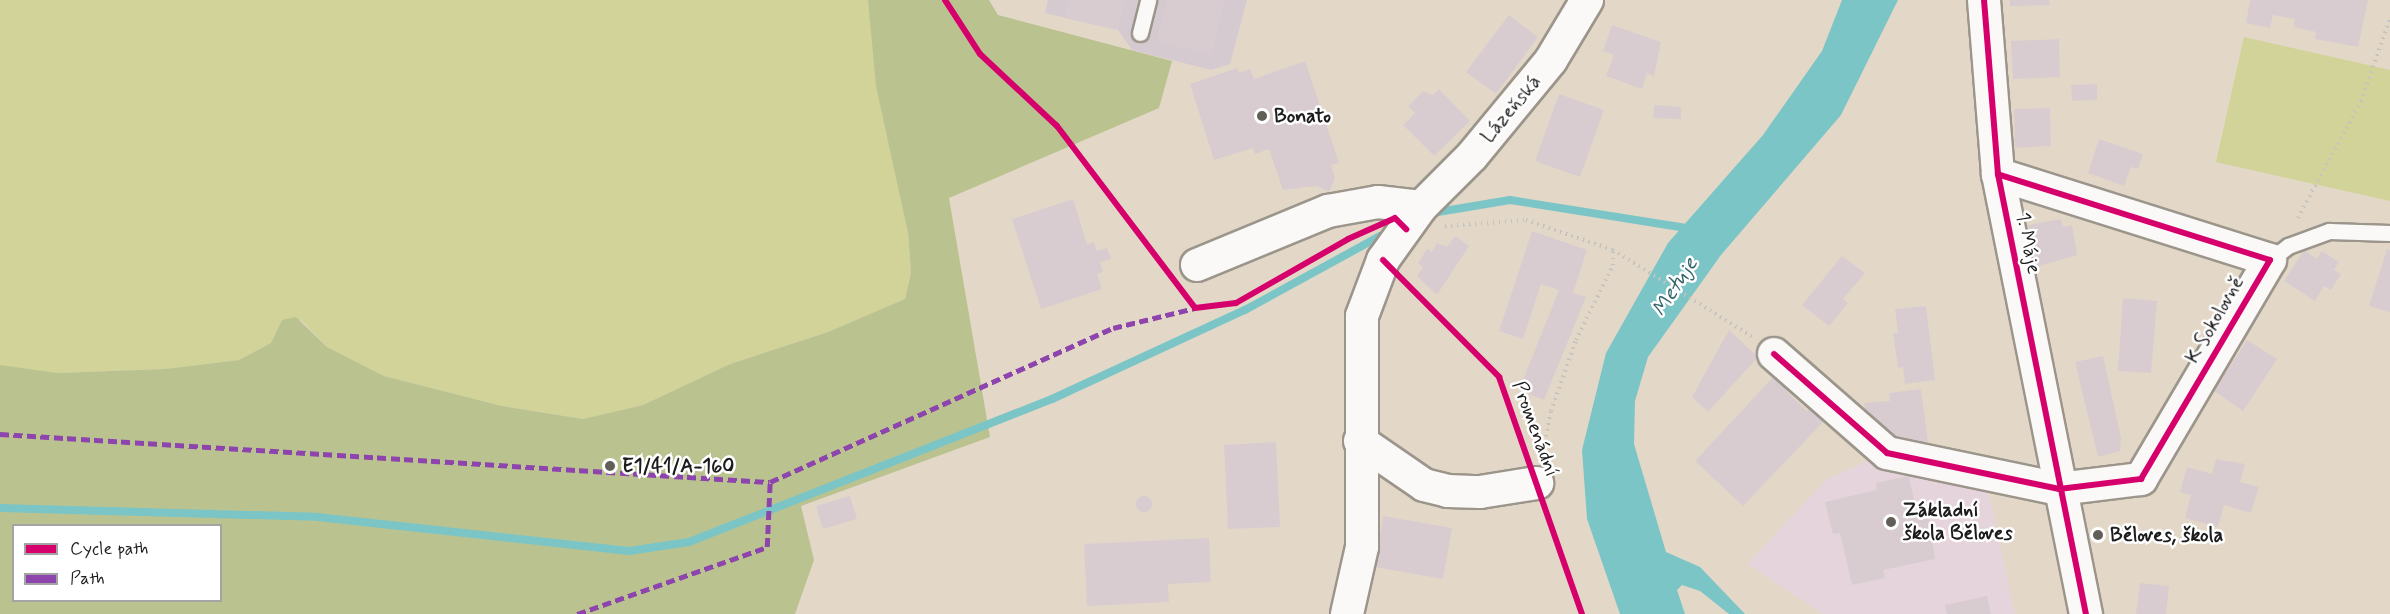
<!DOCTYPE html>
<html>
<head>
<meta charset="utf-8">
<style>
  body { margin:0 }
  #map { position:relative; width:2390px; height:614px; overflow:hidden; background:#e3d8c7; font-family:Mynerve,sans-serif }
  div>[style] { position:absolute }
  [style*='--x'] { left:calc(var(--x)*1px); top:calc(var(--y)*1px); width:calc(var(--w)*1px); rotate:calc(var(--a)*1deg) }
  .built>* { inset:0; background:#e6d4dc }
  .industrial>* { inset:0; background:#d5cad0 }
  .green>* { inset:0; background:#d1d398 }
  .forest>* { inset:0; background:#bac390 }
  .water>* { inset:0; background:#7bc5c7 }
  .stream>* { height:8px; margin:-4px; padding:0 4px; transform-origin:4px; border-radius:4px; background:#7bc5c7 }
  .building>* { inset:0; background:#d9ccd1 }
  .round { border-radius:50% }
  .path>* { height:4px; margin-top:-2px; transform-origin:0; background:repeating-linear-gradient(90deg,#c5c3be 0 1.5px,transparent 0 6px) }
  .roads { filter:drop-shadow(2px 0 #9b958b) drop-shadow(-2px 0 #9b958b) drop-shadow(0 2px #9b958b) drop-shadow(0 -2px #9b958b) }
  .lane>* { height:15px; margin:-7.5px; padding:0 7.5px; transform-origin:7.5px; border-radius:7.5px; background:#fbf9f7 }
  .street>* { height:32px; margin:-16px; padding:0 16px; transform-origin:16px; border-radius:16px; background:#fbf9f7 }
  .quiet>* { height:4.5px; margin-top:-2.25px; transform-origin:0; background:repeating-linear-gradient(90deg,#8e44ad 0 9px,transparent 0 13.5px) }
  .cycleway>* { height:6px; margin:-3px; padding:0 3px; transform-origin:3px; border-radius:3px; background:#d6006c }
  .dots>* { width:16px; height:16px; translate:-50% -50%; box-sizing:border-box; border:3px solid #fff; border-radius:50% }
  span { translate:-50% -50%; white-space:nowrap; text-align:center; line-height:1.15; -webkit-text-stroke:5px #fff; paint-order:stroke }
  .street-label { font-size:20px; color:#1c1c1c }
  .poi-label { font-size:20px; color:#1c1c1c; font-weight:700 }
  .left { translate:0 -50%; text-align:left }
  .water-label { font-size:21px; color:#336469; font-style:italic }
  .legend { position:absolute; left:12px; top:524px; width:210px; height:78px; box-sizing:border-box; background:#fff; border:2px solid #a4a4a4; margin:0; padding:8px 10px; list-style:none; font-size:18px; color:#1c1c1c }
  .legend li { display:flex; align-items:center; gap:12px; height:30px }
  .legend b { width:30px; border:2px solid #a4a4a4 }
</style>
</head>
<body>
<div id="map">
  <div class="built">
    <div style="clip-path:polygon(1869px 460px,1936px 479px,1986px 479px,2015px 614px,1823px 614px,1747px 564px,1826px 480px)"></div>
  </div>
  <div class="industrial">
    <div style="clip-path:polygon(1048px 0,1247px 0,1230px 64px,1211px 70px,1132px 50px,1118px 30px,1045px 13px)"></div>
  </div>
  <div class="green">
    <div style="clip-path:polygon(0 0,868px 0,908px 233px,911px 273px,905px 299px,828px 332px,730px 364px,643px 405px,583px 419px,502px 406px,384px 376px,327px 347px,301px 320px,282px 320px,271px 343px,239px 360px,165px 369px,57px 373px,10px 369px,0 365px)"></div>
    <div style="clip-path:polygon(2244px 37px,2390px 70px,2390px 201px,2216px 162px)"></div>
  </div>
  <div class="forest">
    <div style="clip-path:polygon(evenodd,868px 0,989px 0,998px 15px,1172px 61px,1159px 108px,949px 198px,990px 437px,801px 506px,814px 560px,795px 614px,0 614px,0 365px,57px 373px,165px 369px,239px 360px,271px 343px,282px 320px,296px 317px,327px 347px,384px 376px,502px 406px,583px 419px,643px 405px,730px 364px,828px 332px,905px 299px,911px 273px,908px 233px,876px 86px,868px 0,14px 526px,220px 526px,220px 600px,14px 600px,14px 526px)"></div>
  </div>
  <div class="water">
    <div style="clip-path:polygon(1842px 0,1898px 0,1841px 115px,1721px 255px,1648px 357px,1635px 401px,1634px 444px,1666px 552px,1700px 567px,1745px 614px,1729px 614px,1700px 591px,1682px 585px,1677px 590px,1685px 614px,1620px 614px,1587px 519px,1582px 450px,1606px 353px,1668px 243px,1763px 135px,1822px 51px)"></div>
  </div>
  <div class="stream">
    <div style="--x:1438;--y:212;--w:73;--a:-9.5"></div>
    <div style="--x:1510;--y:200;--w:185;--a:9"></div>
    <div style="--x:0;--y:508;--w:317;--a:1.6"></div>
    <div style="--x:317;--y:517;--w:314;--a:6.2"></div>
    <div style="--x:629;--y:551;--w:61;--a:-8.5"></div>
    <div style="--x:689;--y:542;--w:390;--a:-21.5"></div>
    <div style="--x:1052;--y:399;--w:213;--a:-24.8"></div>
    <div style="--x:1245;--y:310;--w:154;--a:-28.7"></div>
  </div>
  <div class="building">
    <div style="clip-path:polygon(1068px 0,1125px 0,1118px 30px,1064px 18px)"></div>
    <div style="clip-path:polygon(1167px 0,1225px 0,1211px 55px,1157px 41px)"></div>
    <div style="clip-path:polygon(2010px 0,2049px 0,2050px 5px,2010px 6px)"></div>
    <div style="clip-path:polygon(2250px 0,2368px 0,2358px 47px,2315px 39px,2316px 32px,2294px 27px,2295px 19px,2273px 15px,2270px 28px,2246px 23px)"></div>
    <div style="clip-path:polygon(1509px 15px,1538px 37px,1496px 94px,1466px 72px)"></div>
    <div style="clip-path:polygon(1612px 25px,1661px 42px,1654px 76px,1647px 73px,1642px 89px,1606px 76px,1614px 55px,1603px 51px)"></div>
    <div style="clip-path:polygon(2059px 39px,2060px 77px,2013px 79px,2011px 41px)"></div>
    <div style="clip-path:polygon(1305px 61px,1339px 163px,1331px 165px,1335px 178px,1329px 192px,1317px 186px,1283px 190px,1269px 149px,1255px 154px,1253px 148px,1214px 160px,1190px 84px,1237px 68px,1239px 73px,1250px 69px,1254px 79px)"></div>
    <div style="clip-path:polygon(2097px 84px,2097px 100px,2072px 101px,2071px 85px)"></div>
    <div style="clip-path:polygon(1439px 89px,1470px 121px,1434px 156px,1403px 125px,1415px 113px,1408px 106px,1423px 91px,1433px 95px)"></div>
    <div style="clip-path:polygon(1559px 94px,1604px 110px,1580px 177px,1535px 161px)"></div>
    <div style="clip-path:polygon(1654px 105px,1681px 107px,1681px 119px,1653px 118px)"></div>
    <div style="clip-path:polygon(2050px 108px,2051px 146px,2015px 148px,2014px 109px)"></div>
    <div style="clip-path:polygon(2099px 139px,2143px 154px,2138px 169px,2131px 167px,2124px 186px,2088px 173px)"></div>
    <div style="clip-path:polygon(1073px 199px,1087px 244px,1094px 242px,1097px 251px,1107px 248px,1111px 259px,1100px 262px,1103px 272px,1097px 274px,1102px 289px,1041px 309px,1012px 219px)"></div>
    <div style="clip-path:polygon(2061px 219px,2063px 227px,2072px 225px,2077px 255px,2036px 267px,2028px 225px)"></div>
    <div style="clip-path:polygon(1532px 231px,1587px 250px,1573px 293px,1586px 297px,1544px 400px,1519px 390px,1559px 290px,1541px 284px,1523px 339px,1499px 331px)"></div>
    <div style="clip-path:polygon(1455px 236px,1469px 246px,1437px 295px,1417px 276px,1423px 267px,1418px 263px,1427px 249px,1432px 252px,1437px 243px,1447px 247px)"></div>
    <div style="clip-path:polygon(2387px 249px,2390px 250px,2390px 312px,2369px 306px)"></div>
    <div style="clip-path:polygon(2304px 250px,2317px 259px,2322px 251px,2339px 262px,2334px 270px,2341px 274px,2331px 290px,2324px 286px,2315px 301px,2284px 281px)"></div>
    <div style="clip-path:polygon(1842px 256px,1865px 273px,1843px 299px,1848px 303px,1829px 326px,1802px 305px)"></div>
    <div style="clip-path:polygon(2123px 298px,2157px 301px,2151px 373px,2118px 371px)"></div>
    <div style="clip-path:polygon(1926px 306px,1935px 380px,1905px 384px,1903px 367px,1898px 368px,1893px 333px,1898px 333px,1895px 309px)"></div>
    <div style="clip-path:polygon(1729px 330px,1758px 357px,1708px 412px,1692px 397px)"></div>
    <div style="clip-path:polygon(2247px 340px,2277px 359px,2243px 411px,2214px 391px)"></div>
    <div style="clip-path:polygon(2103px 356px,2121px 438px,2120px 451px,2098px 457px,2075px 362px)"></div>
    <div style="clip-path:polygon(1776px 374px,1790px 387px,1786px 391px,1807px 411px,1811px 407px,1825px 420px,1743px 506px,1695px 461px)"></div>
    <div style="clip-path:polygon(1921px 389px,1928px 442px,1893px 439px,1867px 419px,1864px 403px,1890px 401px,1889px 393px)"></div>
    <div style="clip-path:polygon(1276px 442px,1280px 527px,1228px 529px,1224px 445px)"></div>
    <div style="clip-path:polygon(2216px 459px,2245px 464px,2240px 482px,2259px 487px,2251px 513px,2224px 505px,2218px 527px,2185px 518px,2191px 495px,2180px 492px,2187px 467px,2212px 474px)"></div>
    <div style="clip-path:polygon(1909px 476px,1917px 514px,1928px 512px,1935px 559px,1883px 570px,1885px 578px,1852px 585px,1840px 533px,1833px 534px,1825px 502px,1877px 490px,1876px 483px)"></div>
    <div class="round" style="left:1136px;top:496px;width:16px;height:16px"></div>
    <div style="clip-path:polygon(850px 496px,857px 519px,823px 529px,816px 506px)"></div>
    <div style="clip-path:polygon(1383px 516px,1452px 528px,1443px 579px,1375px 567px)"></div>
    <div style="clip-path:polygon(1209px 538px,1211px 582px,1168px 584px,1169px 602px,1087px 606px,1084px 544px)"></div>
    <div style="clip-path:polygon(2140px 583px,2169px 586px,2166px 614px,2136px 614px)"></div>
    <div style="clip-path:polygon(1987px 596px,1991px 614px,1947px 614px,1945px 605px)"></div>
  </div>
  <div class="path">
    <div style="--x:2298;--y:218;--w:133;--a:-61.7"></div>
    <div style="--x:2361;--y:101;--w:88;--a:-70.7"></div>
    <div style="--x:1445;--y:226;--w:81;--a:-4.2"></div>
    <div style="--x:1526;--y:220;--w:92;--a:19"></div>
    <div style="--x:1613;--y:250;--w:165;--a:31.9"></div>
    <div style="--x:1542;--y:454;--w:44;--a:-78.2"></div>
    <div style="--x:1551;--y:411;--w:75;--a:-70.6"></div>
    <div style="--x:1576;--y:340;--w:84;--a:-63.7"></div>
    <div style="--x:1613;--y:265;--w:15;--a:-90"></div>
  </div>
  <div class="roads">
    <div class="lane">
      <div style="--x:1140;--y:33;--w:34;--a:-76"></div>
      <div style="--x:2270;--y:260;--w:23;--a:-38"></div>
      <div style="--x:2288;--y:246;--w:44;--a:-20.1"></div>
      <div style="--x:2329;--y:231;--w:61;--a:1.9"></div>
    </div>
    <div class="street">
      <div style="--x:1984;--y:0;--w:175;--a:85.4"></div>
      <div style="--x:1998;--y:174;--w:449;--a:78.7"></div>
      <div style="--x:1197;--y:265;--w:142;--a:-22.4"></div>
      <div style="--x:1328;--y:211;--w:51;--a:-10.2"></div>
      <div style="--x:1378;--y:202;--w:43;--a:6.6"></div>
      <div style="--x:1774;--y:354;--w:150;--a:41.2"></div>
      <div style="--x:1887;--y:453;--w:176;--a:11.8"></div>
      <div style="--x:2059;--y:489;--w:83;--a:-7"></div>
      <div style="--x:2141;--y:479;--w:254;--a:-59.5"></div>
      <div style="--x:2270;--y:260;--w:285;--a:-162.5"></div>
      <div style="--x:1360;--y:441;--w:78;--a:34.5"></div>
      <div style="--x:1424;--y:485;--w:25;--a:14"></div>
      <div style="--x:1448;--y:491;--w:32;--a:2"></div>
      <div style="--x:1480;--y:492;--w:58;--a:-9"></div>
      <div style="--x:1347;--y:614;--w:69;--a:-77.4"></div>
      <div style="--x:1362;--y:547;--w:231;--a:-90"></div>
      <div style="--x:1362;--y:316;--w:60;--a:-69.4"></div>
      <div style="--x:1383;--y:260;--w:65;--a:-54.4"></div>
      <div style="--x:1421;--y:207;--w:72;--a:-45"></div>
      <div style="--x:1472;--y:156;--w:124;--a:-50.5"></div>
      <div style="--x:1551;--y:60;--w:70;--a:-59"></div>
    </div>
  </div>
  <div class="quiet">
    <div style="--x:0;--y:434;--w:771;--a:3.57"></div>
    <div style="--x:577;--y:614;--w:201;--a:-19.4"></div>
    <div style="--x:767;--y:547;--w:65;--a:-87.4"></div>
    <div style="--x:770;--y:482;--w:376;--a:-24.2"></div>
    <div style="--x:1113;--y:328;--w:84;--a:-13.7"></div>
  </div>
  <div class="cycleway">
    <div style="--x:945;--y:0;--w:64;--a:57.1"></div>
    <div style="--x:980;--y:54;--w:105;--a:43.1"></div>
    <div style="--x:1057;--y:126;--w:228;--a:52.8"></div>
    <div style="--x:1195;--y:308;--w:41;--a:-7"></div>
    <div style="--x:1236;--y:303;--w:129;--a:-29.7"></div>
    <div style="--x:1348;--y:239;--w:51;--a:-24.1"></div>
    <div style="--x:1395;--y:218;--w:16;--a:45"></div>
    <div style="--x:1984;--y:0;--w:175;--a:85.4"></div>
    <div style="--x:1998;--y:174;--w:449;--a:78.7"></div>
    <div style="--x:1383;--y:260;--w:165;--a:45.2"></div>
    <div style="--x:1499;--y:377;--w:251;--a:70.7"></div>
    <div style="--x:1774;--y:354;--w:150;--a:41.2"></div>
    <div style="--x:1887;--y:453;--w:176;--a:11.8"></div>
    <div style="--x:2059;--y:489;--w:83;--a:-7"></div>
    <div style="--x:2141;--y:479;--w:254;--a:-59.5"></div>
    <div style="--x:2270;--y:260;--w:285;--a:-162.5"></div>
  </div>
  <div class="dots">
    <div style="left:1262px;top:116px;background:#625e58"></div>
    <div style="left:610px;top:466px;background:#625e58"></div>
    <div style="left:1891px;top:522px;background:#625e58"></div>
    <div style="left:2098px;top:535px;background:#625e58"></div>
  </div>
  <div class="street-label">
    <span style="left:1511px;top:109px;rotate:-50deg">Lázeňská</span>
    <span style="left:2028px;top:243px;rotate:79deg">1. Máje</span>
    <span style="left:2215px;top:320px;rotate:-60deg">K Sokolovně</span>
    <span style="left:1535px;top:429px;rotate:70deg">Promenádní</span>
  </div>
  <div class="poi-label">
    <span class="left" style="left:1274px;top:116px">Bonato</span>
    <span class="left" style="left:622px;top:466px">E1/41/A-160</span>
    <span class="left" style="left:1903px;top:522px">Základní<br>škola Běloves</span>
    <span class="left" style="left:2110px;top:535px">Běloves, škola</span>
  </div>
  <div class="water-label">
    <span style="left:1675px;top:287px;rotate:-57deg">Metuje</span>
  </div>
  <ul class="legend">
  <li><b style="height:8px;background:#d6006c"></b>Cycle path</li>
  <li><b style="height:8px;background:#8e44ad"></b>Path</li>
  </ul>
</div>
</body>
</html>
